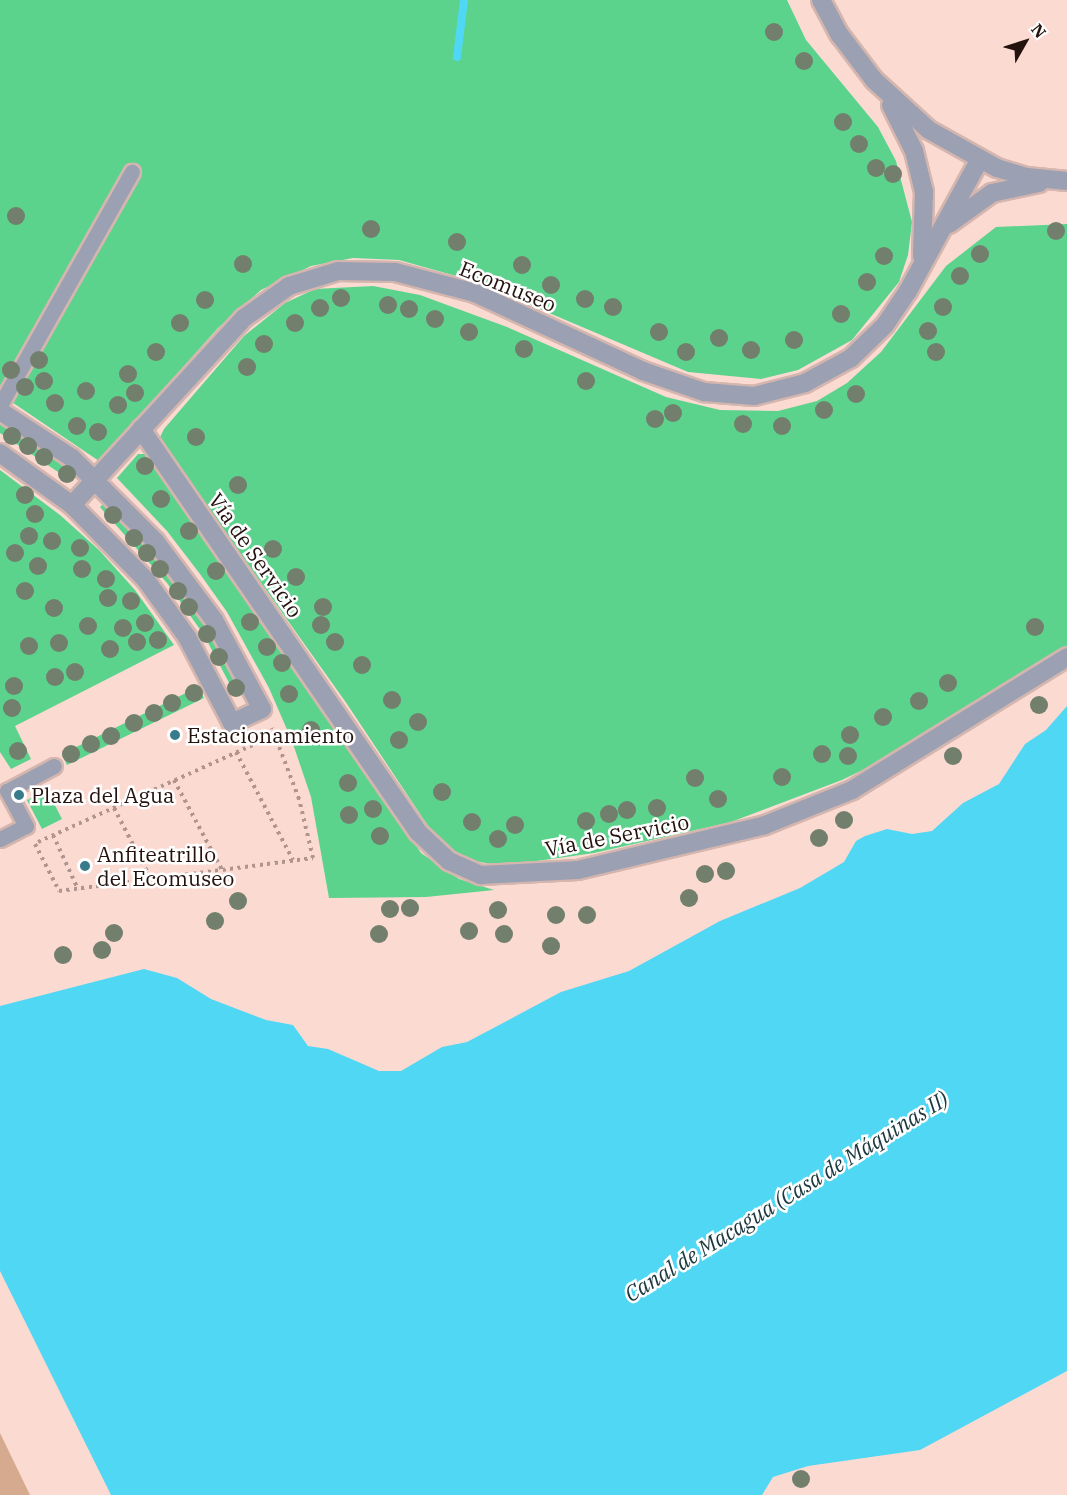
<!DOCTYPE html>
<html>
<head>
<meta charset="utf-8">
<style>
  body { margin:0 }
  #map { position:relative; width:1067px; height:1495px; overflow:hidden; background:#fbdad2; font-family:"IBM Plex Serif",serif }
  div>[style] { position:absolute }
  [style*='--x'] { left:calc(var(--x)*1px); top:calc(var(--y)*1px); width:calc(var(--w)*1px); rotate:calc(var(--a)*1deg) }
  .green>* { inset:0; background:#5cd38c }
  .water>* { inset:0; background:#50d7f4 }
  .stream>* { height:8px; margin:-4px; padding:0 4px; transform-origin:4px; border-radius:4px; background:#50d7f4 }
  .building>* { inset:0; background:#d5aa8e }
  .path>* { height:4px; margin-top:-2px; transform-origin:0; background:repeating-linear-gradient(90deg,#b0948e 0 3px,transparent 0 7.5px) }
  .roads { filter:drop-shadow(2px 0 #d4b6af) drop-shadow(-2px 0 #d4b6af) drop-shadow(0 2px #d4b6af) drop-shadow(0 -2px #d4b6af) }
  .lane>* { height:15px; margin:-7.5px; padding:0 7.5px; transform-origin:7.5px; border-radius:7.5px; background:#9ba0b3 }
  .street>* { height:18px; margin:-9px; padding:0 9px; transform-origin:9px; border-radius:9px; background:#9ba0b3 }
  .trees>* { width:18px; height:18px; margin:-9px; border-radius:50%; background:#717f6c }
  .dots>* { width:16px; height:16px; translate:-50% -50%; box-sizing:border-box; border:3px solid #fff; border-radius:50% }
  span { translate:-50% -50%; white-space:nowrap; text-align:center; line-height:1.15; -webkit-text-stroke:5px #fff; paint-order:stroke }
  .street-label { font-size:21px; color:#24120e }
  .poi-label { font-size:21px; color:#24120e }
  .left { translate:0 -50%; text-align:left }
  .water-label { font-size:22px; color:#1b383f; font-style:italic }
  .north { position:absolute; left:995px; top:12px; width:60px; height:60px; -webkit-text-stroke:4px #fff; paint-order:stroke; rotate:51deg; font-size:16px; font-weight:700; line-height:24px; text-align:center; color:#24120e }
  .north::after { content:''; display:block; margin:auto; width:21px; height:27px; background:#24120e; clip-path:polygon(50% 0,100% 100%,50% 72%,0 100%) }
</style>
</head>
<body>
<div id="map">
  <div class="green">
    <div style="clip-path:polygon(0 0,787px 0,806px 40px,878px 127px,896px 161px,912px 222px,908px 255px,899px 282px,852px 340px,798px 370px,761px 379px,688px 372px,474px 281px,399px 260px,353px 258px,311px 266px,261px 290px,218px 328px,99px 461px,0 394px)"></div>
    <div style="clip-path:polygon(1067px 224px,1067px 647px,887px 758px,842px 780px,731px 822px,594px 853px,501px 866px,470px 860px,454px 852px,432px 832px,347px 704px,159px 439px,164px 429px,244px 336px,285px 303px,315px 289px,373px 286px,420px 295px,507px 327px,666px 397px,720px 410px,778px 411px,817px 401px,847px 383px,881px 352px,946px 266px,996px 227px)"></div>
    <div style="clip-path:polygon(0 424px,45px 452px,74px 475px,70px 480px,0 433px)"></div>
    <div style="clip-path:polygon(138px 454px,149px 454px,160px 468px,421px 853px,459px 879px,494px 890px,426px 897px,329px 898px,311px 797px,292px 741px,269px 688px,227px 612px,200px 574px,167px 531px,117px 478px)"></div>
    <div style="clip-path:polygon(0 470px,60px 515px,99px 550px,135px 590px,174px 645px,15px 726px,31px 759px,11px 769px,0 752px)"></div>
    <div style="clip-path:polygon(105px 502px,151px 551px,194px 605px,243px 693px,236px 696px,204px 635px,167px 583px,100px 507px)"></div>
    <div style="clip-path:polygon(198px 687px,204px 698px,67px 765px,62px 754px)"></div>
    <div style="clip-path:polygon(47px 790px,62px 819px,42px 829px,27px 800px)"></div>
  </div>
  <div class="water">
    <div style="clip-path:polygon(1067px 706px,1067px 1371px,920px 1450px,808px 1466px,773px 1477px,762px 1495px,111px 1495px,0 1271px,0 1006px,144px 969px,177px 978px,211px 999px,266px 1020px,293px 1025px,308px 1046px,328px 1049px,379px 1071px,401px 1071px,442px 1047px,467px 1042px,561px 992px,629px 971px,720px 921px,800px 888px,844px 862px,856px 841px,865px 836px,887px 829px,912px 834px,932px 831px,963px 803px,999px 784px,1025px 744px,1046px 730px)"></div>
  </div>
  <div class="stream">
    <div style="--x:457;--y:57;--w:57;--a:-83"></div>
  </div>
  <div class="building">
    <div style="clip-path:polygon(0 1433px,30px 1495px,0 1495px)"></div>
  </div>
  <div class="path">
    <div style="--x:236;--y:752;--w:122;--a:62.2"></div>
    <div style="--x:174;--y:780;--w:102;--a:61.9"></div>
    <div style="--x:114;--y:808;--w:80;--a:62.5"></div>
    <div style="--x:53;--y:835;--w:60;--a:65.2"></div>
    <div style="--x:38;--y:842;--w:260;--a:-24.3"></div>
    <div style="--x:35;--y:844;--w:53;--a:62.9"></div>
    <div style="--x:59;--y:891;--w:256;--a:-7.4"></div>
    <div style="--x:313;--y:858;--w:61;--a:-103.3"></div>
    <div style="--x:299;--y:799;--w:76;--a:-110.8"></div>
  </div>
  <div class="roads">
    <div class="lane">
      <div style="--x:0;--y:405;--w:268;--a:-60.5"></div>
      <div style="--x:0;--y:839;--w:29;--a:-27"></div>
      <div style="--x:26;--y:826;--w:40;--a:-118"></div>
      <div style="--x:7;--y:791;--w:53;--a:-28"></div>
    </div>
    <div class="street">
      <div style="--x:821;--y:0;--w:40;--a:62"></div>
      <div style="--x:840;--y:35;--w:56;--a:52.9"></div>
      <div style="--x:874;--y:80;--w:74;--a:42.3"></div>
      <div style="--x:929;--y:130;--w:78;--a:29.2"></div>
      <div style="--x:997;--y:168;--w:31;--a:17"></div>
      <div style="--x:1027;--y:177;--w:40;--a:5.7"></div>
      <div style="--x:891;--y:105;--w:51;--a:63.4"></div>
      <div style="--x:914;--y:151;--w:42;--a:76.3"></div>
      <div style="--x:924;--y:192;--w:64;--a:91.8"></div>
      <div style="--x:949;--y:224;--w:53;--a:-35.8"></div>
      <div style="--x:992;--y:193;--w:48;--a:-12"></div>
      <div style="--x:0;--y:411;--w:86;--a:33.1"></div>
      <div style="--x:72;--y:458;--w:117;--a:45"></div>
      <div style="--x:155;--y:541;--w:99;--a:53.2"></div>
      <div style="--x:214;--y:620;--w:101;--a:61.7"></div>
      <div style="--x:262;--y:709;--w:33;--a:155"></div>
      <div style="--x:232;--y:723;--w:97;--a:-117.6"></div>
      <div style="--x:187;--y:637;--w:70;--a:-125.7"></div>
      <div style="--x:146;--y:580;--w:105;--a:-134.6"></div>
      <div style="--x:72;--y:505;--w:89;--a:-144.2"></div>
      <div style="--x:141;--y:429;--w:489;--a:55.5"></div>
      <div style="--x:418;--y:832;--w:42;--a:43.1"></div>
      <div style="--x:449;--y:861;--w:35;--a:24"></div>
      <div style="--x:481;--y:875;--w:97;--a:-3"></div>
      <div style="--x:578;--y:870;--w:192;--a:-13.5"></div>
      <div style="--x:765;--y:825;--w:94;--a:-21.9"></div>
      <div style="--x:852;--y:790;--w:253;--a:-31.7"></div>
      <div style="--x:72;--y:505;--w:254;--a:-47.4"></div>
      <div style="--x:244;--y:318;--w:55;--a:-35.4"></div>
      <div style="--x:289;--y:286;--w:51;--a:-17"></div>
      <div style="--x:338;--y:271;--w:57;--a:1"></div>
      <div style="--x:395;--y:272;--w:83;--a:14.7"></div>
      <div style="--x:475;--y:293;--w:185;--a:24.9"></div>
      <div style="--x:643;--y:371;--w:65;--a:19"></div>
      <div style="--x:704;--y:392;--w:50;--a:4.6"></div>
      <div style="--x:754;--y:396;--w:53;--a:-14.3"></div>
      <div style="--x:805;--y:383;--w:52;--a:-28.5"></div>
      <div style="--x:851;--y:358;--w:47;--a:-44.1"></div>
      <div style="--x:885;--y:325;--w:41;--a:-55.9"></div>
      <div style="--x:908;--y:291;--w:150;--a:-61.4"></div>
    </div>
  </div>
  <div class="trees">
    <div style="left:774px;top:32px"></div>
    <div style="left:804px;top:61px"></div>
    <div style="left:843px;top:122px"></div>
    <div style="left:859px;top:144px"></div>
    <div style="left:876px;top:168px"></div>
    <div style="left:893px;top:174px"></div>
    <div style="left:16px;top:216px"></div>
    <div style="left:371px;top:229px"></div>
    <div style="left:1056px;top:231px"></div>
    <div style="left:457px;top:242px"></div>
    <div style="left:980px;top:254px"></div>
    <div style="left:884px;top:256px"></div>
    <div style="left:243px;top:264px"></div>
    <div style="left:522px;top:265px"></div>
    <div style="left:960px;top:276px"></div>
    <div style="left:867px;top:282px"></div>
    <div style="left:551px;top:285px"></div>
    <div style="left:341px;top:298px"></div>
    <div style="left:585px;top:299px"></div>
    <div style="left:205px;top:300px"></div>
    <div style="left:388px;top:305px"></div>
    <div style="left:613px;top:307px"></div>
    <div style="left:943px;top:307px"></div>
    <div style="left:320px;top:308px"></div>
    <div style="left:409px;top:309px"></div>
    <div style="left:841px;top:314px"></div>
    <div style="left:435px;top:319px"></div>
    <div style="left:180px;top:323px"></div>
    <div style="left:295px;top:323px"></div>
    <div style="left:928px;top:331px"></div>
    <div style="left:469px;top:332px"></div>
    <div style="left:659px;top:332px"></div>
    <div style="left:719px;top:338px"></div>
    <div style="left:794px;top:340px"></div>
    <div style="left:264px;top:344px"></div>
    <div style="left:524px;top:349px"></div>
    <div style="left:751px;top:350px"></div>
    <div style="left:156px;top:352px"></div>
    <div style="left:686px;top:352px"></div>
    <div style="left:936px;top:352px"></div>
    <div style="left:39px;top:360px"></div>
    <div style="left:247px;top:367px"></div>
    <div style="left:11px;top:370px"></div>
    <div style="left:128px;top:374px"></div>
    <div style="left:44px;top:381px"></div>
    <div style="left:586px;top:381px"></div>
    <div style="left:25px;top:387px"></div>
    <div style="left:86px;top:391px"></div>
    <div style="left:135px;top:393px"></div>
    <div style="left:856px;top:394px"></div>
    <div style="left:55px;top:403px"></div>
    <div style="left:118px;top:405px"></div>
    <div style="left:824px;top:410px"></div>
    <div style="left:673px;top:413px"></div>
    <div style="left:655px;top:419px"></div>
    <div style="left:743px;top:424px"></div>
    <div style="left:77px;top:426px"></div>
    <div style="left:782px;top:426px"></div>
    <div style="left:98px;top:432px"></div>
    <div style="left:12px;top:436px"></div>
    <div style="left:196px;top:437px"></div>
    <div style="left:28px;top:446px"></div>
    <div style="left:44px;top:457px"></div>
    <div style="left:145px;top:466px"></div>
    <div style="left:67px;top:474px"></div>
    <div style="left:238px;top:485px"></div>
    <div style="left:25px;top:495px"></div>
    <div style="left:161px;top:499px"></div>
    <div style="left:35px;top:514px"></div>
    <div style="left:113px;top:515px"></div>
    <div style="left:189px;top:531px"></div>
    <div style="left:29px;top:536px"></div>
    <div style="left:134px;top:538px"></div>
    <div style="left:52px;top:541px"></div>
    <div style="left:80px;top:548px"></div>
    <div style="left:273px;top:549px"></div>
    <div style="left:15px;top:553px"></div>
    <div style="left:147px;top:553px"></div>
    <div style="left:38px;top:566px"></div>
    <div style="left:82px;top:569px"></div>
    <div style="left:160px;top:569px"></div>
    <div style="left:216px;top:571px"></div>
    <div style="left:296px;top:577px"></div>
    <div style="left:106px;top:579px"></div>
    <div style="left:25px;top:591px"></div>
    <div style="left:178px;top:591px"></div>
    <div style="left:108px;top:598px"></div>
    <div style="left:131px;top:601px"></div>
    <div style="left:189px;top:607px"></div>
    <div style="left:323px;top:607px"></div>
    <div style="left:54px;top:608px"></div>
    <div style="left:250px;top:622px"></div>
    <div style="left:145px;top:623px"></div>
    <div style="left:321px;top:625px"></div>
    <div style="left:88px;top:626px"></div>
    <div style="left:1035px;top:627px"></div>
    <div style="left:123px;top:628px"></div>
    <div style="left:207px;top:634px"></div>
    <div style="left:158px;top:640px"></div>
    <div style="left:137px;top:642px"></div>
    <div style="left:335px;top:642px"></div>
    <div style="left:59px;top:643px"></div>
    <div style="left:29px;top:646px"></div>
    <div style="left:267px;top:647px"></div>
    <div style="left:110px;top:649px"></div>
    <div style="left:219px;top:657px"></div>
    <div style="left:282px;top:663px"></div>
    <div style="left:362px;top:665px"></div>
    <div style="left:75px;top:672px"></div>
    <div style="left:55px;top:677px"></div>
    <div style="left:948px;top:683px"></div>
    <div style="left:14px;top:686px"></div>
    <div style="left:236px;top:688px"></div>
    <div style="left:194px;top:693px"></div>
    <div style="left:289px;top:694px"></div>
    <div style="left:392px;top:700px"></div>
    <div style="left:919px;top:701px"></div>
    <div style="left:172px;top:703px"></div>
    <div style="left:1039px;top:705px"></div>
    <div style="left:12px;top:708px"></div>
    <div style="left:154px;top:713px"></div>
    <div style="left:883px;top:717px"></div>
    <div style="left:418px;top:722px"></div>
    <div style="left:134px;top:723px"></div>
    <div style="left:311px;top:730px"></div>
    <div style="left:850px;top:735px"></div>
    <div style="left:111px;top:736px"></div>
    <div style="left:399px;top:740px"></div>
    <div style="left:91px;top:744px"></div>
    <div style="left:18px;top:751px"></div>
    <div style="left:71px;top:754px"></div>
    <div style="left:822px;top:754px"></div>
    <div style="left:848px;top:756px"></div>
    <div style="left:953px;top:756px"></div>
    <div style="left:782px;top:777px"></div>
    <div style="left:695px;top:778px"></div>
    <div style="left:348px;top:783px"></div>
    <div style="left:442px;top:792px"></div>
    <div style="left:718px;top:799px"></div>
    <div style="left:657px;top:808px"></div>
    <div style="left:373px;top:809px"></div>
    <div style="left:627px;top:810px"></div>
    <div style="left:609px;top:814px"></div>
    <div style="left:349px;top:815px"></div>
    <div style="left:844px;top:820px"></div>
    <div style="left:586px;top:821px"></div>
    <div style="left:472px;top:822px"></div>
    <div style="left:515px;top:825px"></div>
    <div style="left:380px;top:836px"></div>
    <div style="left:819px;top:838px"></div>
    <div style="left:498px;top:839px"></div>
    <div style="left:726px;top:871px"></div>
    <div style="left:705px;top:874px"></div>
    <div style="left:689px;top:898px"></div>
    <div style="left:238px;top:901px"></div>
    <div style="left:410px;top:908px"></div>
    <div style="left:390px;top:909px"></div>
    <div style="left:498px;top:910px"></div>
    <div style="left:556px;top:915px"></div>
    <div style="left:587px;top:915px"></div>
    <div style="left:215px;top:921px"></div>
    <div style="left:469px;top:931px"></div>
    <div style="left:114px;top:933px"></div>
    <div style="left:379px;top:934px"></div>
    <div style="left:504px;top:934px"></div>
    <div style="left:551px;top:946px"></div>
    <div style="left:102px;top:950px"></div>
    <div style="left:63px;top:955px"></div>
    <div style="left:801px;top:1479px"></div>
  </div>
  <div class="dots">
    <div style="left:175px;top:735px;background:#387b8b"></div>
    <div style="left:19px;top:795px;background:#387b8b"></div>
    <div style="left:85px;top:866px;background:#387b8b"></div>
  </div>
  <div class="street-label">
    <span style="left:508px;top:286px;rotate:22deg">Ecomuseo</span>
    <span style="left:256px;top:555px;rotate:55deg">Vía de Servicio</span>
    <span style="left:617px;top:835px;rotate:-11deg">Vía de Servicio</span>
  </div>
  <div class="poi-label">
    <span class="left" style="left:187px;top:735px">Estacionamiento</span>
    <span class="left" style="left:31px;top:795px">Plaza del Agua</span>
    <span class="left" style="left:97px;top:866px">Anfiteatrillo<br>del Ecomuseo</span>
  </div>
  <div class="water-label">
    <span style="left:786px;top:1196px;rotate:-32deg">Canal de Macagua (Casa de Máquinas II)</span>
  </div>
  <div class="north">N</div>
</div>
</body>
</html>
